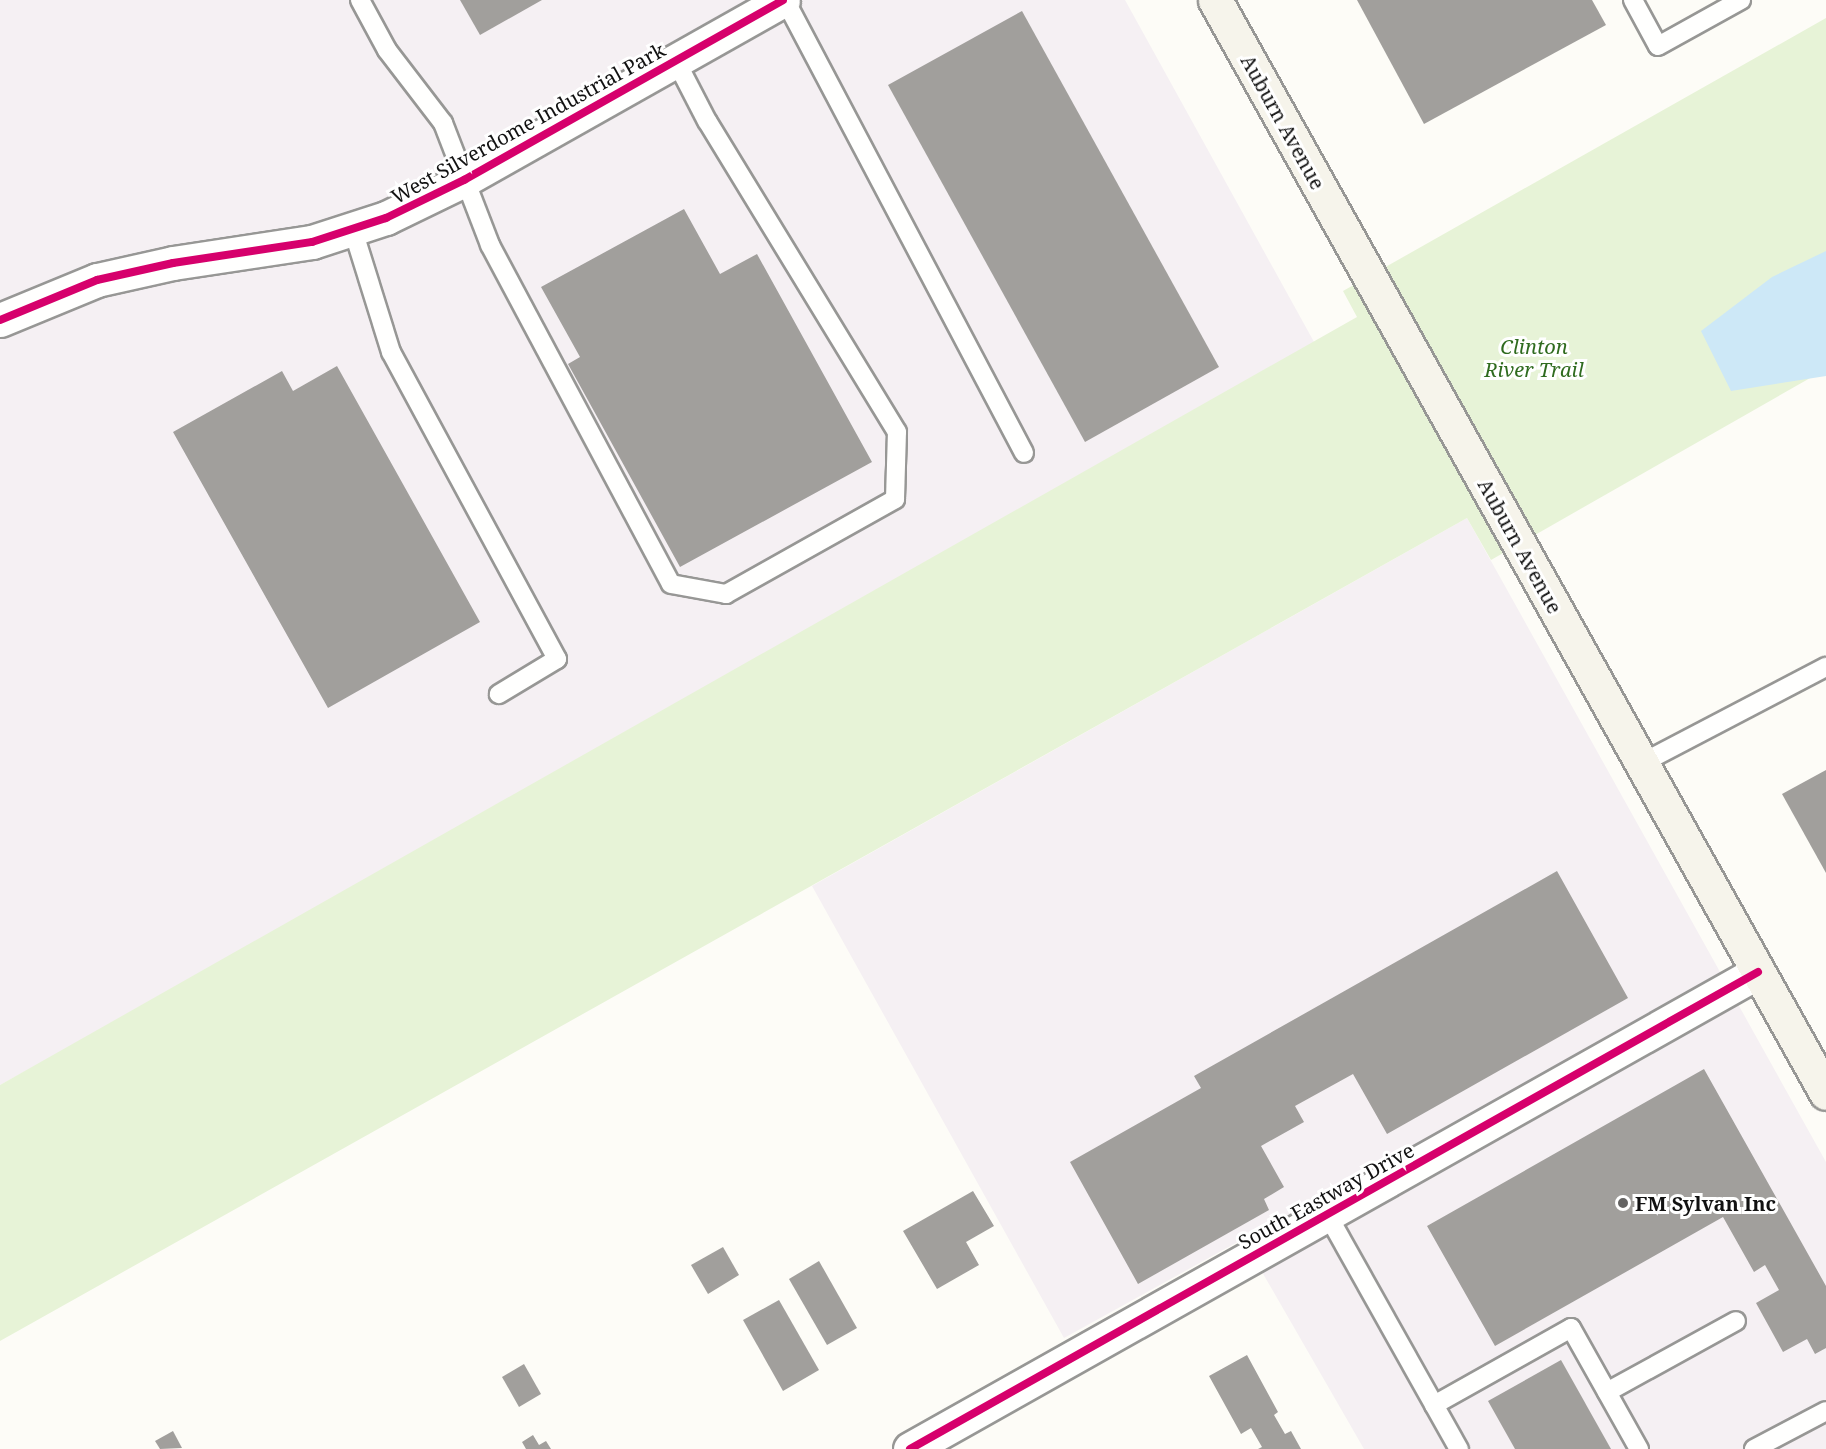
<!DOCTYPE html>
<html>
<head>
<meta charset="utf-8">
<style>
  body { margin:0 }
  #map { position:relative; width:1826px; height:1449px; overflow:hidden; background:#fdfcf7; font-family:"Noto Serif",serif }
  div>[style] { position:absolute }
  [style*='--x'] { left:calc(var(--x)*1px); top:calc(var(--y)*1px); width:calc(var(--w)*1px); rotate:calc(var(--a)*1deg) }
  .industrial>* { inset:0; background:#f5f0f3 }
  .green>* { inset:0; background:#e7f3d7 }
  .water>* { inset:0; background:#cde8f7 }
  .building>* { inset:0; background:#a19f9c }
  .roads { filter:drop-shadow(2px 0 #979795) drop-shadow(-2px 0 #979795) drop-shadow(0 2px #979795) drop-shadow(0 -2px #979795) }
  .lane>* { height:18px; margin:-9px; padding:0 9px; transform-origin:9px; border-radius:9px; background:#fffffe }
  .street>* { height:33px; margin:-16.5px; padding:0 16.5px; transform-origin:16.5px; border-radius:16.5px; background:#fffffe }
  .secondary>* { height:33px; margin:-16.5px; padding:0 16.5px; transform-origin:16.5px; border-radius:16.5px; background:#f6f4eb }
  .cycleway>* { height:8px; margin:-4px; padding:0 4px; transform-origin:4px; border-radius:4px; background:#d6006c }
  .dots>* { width:16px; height:16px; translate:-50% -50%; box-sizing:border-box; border:3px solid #fff; border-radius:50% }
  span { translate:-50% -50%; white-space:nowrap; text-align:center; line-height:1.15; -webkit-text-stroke:6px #fff; paint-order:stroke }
  .street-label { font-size:20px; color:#111 }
  .park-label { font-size:20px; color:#2f6b1f; font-style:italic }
  .poi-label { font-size:20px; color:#111; font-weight:700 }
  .left { translate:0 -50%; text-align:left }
</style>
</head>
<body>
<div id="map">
  <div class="industrial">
    <div style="clip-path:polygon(0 0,1125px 0,1324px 360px,0 1085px)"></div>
    <div style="clip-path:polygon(1467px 518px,1826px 1162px,1826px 1449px,1364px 1449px,1243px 1239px,1064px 1338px,812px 886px)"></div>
  </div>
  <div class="green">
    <div style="clip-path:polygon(1826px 18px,1826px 369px,1491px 560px,1467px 518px,0 1341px,0 1085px,1357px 317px,1343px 291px)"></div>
  </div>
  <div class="water">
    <div style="clip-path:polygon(1826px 251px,1826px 376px,1731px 391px,1701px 331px,1772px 277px)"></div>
  </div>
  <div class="building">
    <div style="clip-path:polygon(460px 0,542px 0,480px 35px)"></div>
    <div style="clip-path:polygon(1357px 0,1592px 0,1606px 25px,1424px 124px)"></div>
    <div style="clip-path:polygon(1022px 11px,1219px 367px,1085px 442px,888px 85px)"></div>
    <div style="clip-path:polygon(684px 209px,720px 274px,757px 254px,872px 462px,680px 567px,568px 364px,580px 357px,541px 287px)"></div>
    <div style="clip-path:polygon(337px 366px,480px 622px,328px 708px,173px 432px,282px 371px,293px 391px)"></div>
    <div style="clip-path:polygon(1826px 770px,1826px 873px,1782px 794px)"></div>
    <div style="clip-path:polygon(1557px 871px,1628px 998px,1387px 1134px,1353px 1074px,1295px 1106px,1304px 1122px,1261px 1146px,1284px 1187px,1264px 1199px,1269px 1210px,1138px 1284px,1070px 1162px,1201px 1088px,1194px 1076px)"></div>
    <div style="clip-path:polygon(1704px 1069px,1826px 1286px,1826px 1348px,1815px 1354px,1807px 1339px,1783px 1352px,1756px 1303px,1779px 1290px,1765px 1265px,1754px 1272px,1723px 1217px,1495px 1346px,1427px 1226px)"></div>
    <div style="clip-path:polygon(973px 1191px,994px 1226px,966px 1242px,979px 1265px,937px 1289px,903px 1231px)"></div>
    <div style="clip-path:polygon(723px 1247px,739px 1275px,708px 1294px,691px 1265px)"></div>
    <div style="clip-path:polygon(819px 1261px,857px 1328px,827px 1345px,789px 1279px)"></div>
    <div style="clip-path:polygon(779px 1300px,819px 1370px,783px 1391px,743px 1320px)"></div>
    <div style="clip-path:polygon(1247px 1355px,1278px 1412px,1274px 1415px,1285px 1434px,1291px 1431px,1301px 1449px,1258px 1449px,1262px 1447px,1251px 1428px,1241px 1434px,1209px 1376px)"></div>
    <div style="clip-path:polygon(1561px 1360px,1611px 1449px,1515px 1449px,1488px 1401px)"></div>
    <div style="clip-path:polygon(524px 1364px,541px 1394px,519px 1407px,502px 1377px)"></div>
    <div style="clip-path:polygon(173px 1431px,182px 1448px,160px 1449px,155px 1441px)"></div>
    <div style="clip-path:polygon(533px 1435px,539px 1445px,546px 1441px,551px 1449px,526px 1449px,522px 1442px)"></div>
  </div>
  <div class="roads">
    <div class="lane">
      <div style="--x:360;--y:0;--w:57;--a:61.6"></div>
      <div style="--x:387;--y:50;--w:92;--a:52.5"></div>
      <div style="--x:443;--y:123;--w:131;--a:68.9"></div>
      <div style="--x:490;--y:245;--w:384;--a:61.9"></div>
      <div style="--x:671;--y:584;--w:56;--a:10.3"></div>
      <div style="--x:726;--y:594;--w:194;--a:-29.3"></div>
      <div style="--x:895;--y:499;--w:67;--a:-88.3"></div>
      <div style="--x:897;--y:432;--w:364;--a:-121.4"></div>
      <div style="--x:707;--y:121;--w:68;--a:-117.3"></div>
      <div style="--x:785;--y:0;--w:512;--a:62.18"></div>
      <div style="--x:1633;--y:0;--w:52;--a:61.5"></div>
      <div style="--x:1658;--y:46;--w:95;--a:-29"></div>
      <div style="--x:353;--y:230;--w:128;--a:72.7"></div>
      <div style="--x:391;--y:352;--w:349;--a:61.6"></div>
      <div style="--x:557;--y:659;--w:68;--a:148.9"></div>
      <div style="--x:1642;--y:763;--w:208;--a:-27.6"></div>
      <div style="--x:1327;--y:1214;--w:270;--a:60.7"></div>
      <div style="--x:1607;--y:1392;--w:147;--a:-28.8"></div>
      <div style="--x:1434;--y:1405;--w:157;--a:-29.3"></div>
      <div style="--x:1571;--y:1328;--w:139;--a:60.7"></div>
      <div style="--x:1754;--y:1449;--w:81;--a:-27.8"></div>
    </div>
    <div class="street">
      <div style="--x:0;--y:320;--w:105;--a:-22.4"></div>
      <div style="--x:97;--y:280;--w:78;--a:-12.6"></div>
      <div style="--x:173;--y:263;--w:141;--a:-8.6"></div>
      <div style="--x:312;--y:242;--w:78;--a:-18"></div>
      <div style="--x:386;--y:218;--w:87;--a:-26"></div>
      <div style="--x:464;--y:180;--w:366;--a:-29.4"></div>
      <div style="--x:910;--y:1449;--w:973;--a:-29.36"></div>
    </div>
    <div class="secondary">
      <div style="--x:1215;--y:0;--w:1252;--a:60.79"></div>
    </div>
  </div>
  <div class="cycleway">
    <div style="--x:0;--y:320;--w:105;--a:-22.4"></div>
    <div style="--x:97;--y:280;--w:78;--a:-12.6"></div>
    <div style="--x:173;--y:263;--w:141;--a:-8.6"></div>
    <div style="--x:312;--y:242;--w:78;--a:-18"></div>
    <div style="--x:386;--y:218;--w:87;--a:-26"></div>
    <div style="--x:464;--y:180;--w:366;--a:-29.4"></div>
    <div style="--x:910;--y:1449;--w:973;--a:-29.36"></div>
  </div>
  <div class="dots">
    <div style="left:1623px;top:1203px;background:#646362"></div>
  </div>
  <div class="street-label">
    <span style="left:1283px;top:122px;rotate:61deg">Auburn Avenue</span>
    <span style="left:528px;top:123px;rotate:-29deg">West Silverdome Industrial Park</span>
    <span style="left:1520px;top:546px;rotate:61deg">Auburn Avenue</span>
    <span style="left:1326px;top:1196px;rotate:-29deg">South Eastway Drive</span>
  </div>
  <div class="park-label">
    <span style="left:1534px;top:358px">Clinton<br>River Trail</span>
  </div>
  <div class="poi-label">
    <span class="left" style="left:1635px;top:1203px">FM Sylvan Inc</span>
  </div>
</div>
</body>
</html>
